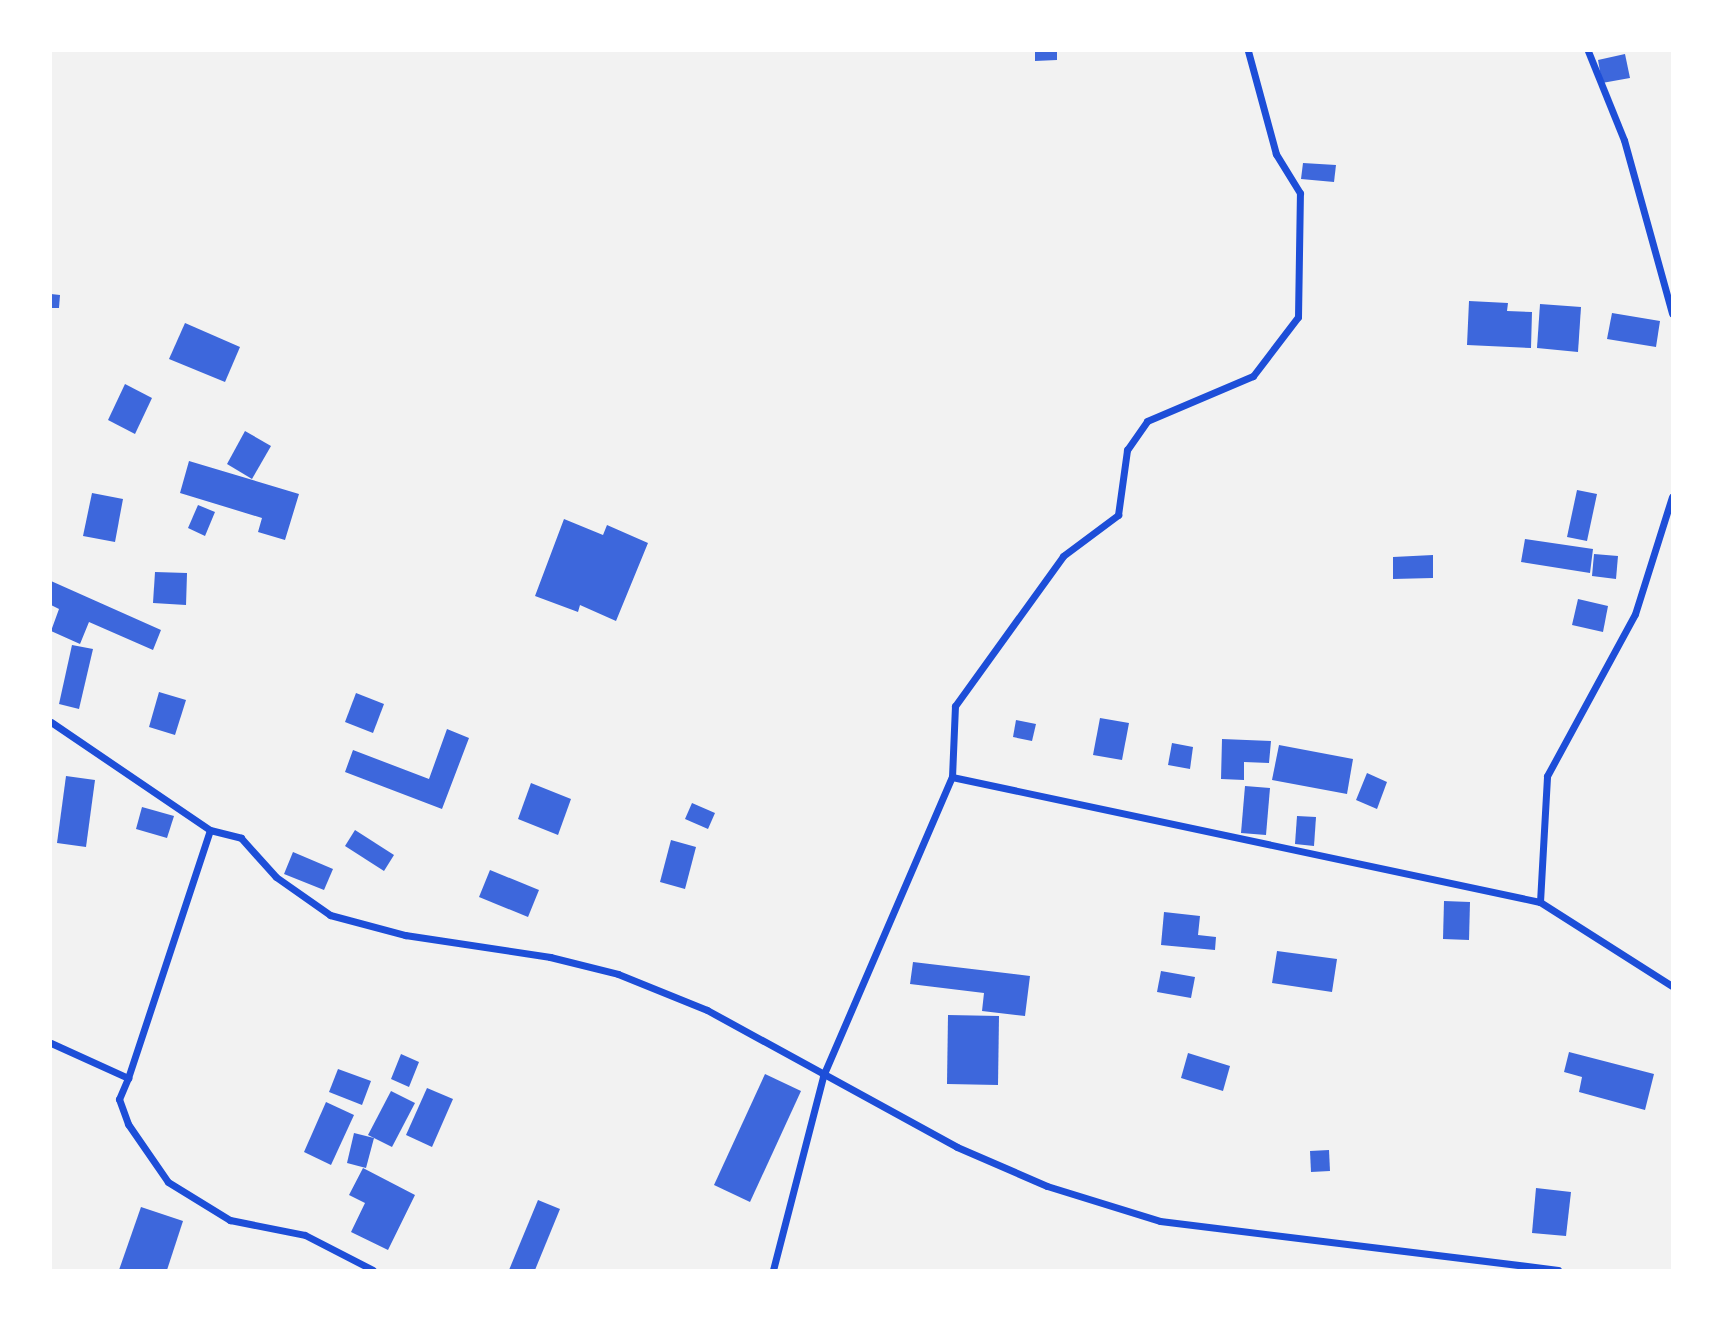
<!DOCTYPE html>
<html>
<head>
<meta charset="utf-8">
<style>
  body { margin:0 }
  #map { position:relative; width:1723px; height:1321px; overflow:hidden; background:#f2f2f2; font-family:"IBM Plex Sans",sans-serif }
  div>[style] { position:absolute }
  [style*='--x'] { left:calc(var(--x)*1px); top:calc(var(--y)*1px); width:calc(var(--w)*1px); rotate:calc(var(--a)*1deg) }
  .building>* { inset:0; background:#3d67dc }
  .minor>* { height:7px; margin:-3.5px; padding:0 3.5px; transform-origin:3.5px; border-radius:3.5px; background:#1d4ed8 }
  span { translate:-50% -50%; white-space:nowrap; text-align:center; line-height:1.15; -webkit-text-stroke:7px #fff; paint-order:stroke }
  .frame { position:absolute; inset:0; border:52px solid #fff; pointer-events:none }
</style>
</head>
<body>
<div id="map">
  <div class="building">
    <div style="clip-path:polygon(1035px 51px,1057px 51px,1057px 60px,1035px 61px)"></div>
    <div style="clip-path:polygon(1625px 54px,1630px 78px,1602px 83px,1598px 60px)"></div>
    <div style="clip-path:polygon(1303px 163px,1336px 165px,1334px 182px,1301px 179px)"></div>
    <div style="clip-path:polygon(51px 294px,60px 295px,59px 308px,51px 308px)"></div>
    <div style="clip-path:polygon(1469px 301px,1508px 303px,1507px 311px,1532px 312px,1531px 348px,1467px 345px)"></div>
    <div style="clip-path:polygon(1540px 304px,1581px 307px,1578px 352px,1537px 348px)"></div>
    <div style="clip-path:polygon(1612px 313px,1660px 321px,1656px 347px,1607px 339px)"></div>
    <div style="clip-path:polygon(185px 323px,240px 347px,225px 382px,169px 359px)"></div>
    <div style="clip-path:polygon(125px 384px,152px 398px,135px 434px,108px 420px)"></div>
    <div style="clip-path:polygon(245px 431px,271px 446px,252px 479px,227px 464px)"></div>
    <div style="clip-path:polygon(189px 461px,299px 494px,285px 540px,258px 532px,262px 518px,180px 493px)"></div>
    <div style="clip-path:polygon(1577px 490px,1597px 494px,1587px 541px,1567px 537px)"></div>
    <div style="clip-path:polygon(92px 493px,123px 499px,115px 542px,83px 536px)"></div>
    <div style="clip-path:polygon(198px 505px,215px 512px,205px 536px,188px 528px)"></div>
    <div style="clip-path:polygon(564px 519px,603px 535px,607px 525px,648px 543px,616px 621px,580px 605px,578px 612px,535px 596px)"></div>
    <div style="clip-path:polygon(1525px 539px,1593px 549px,1590px 573px,1521px 562px)"></div>
    <div style="clip-path:polygon(1594px 554px,1618px 556px,1616px 579px,1592px 576px)"></div>
    <div style="clip-path:polygon(1433px 555px,1433px 578px,1393px 579px,1393px 557px)"></div>
    <div style="clip-path:polygon(155px 572px,187px 573px,186px 605px,153px 603px)"></div>
    <div style="clip-path:polygon(51px 581px,161px 630px,153px 650px,89px 622px,80px 644px,51px 631px,59px 609px,51px 605px)"></div>
    <div style="clip-path:polygon(1578px 599px,1608px 606px,1603px 632px,1572px 625px)"></div>
    <div style="clip-path:polygon(72px 645px,93px 649px,79px 709px,59px 704px)"></div>
    <div style="clip-path:polygon(159px 692px,186px 700px,175px 735px,149px 727px)"></div>
    <div style="clip-path:polygon(356px 693px,384px 704px,373px 733px,345px 722px)"></div>
    <div style="clip-path:polygon(1100px 718px,1129px 723px,1122px 760px,1093px 755px)"></div>
    <div style="clip-path:polygon(1016px 720px,1036px 724px,1032px 741px,1013px 737px)"></div>
    <div style="clip-path:polygon(447px 729px,469px 738px,442px 809px,345px 772px,353px 750px,429px 779px)"></div>
    <div style="clip-path:polygon(1222px 739px,1271px 741px,1269px 763px,1244px 762px,1244px 780px,1221px 779px)"></div>
    <div style="clip-path:polygon(1172px 743px,1193px 747px,1190px 769px,1168px 765px)"></div>
    <div style="clip-path:polygon(1279px 745px,1353px 759px,1347px 794px,1272px 780px)"></div>
    <div style="clip-path:polygon(1367px 773px,1387px 782px,1377px 809px,1356px 800px)"></div>
    <div style="clip-path:polygon(66px 776px,95px 780px,86px 847px,57px 843px)"></div>
    <div style="clip-path:polygon(531px 783px,571px 799px,558px 835px,518px 819px)"></div>
    <div style="clip-path:polygon(1245px 786px,1270px 788px,1266px 835px,1241px 833px)"></div>
    <div style="clip-path:polygon(692px 803px,715px 813px,708px 829px,685px 819px)"></div>
    <div style="clip-path:polygon(142px 807px,174px 816px,167px 838px,136px 829px)"></div>
    <div style="clip-path:polygon(1297px 816px,1316px 817px,1314px 846px,1295px 844px)"></div>
    <div style="clip-path:polygon(355px 830px,394px 855px,384px 871px,345px 846px)"></div>
    <div style="clip-path:polygon(671px 840px,696px 847px,685px 889px,660px 882px)"></div>
    <div style="clip-path:polygon(293px 852px,333px 869px,324px 890px,284px 874px)"></div>
    <div style="clip-path:polygon(490px 870px,539px 890px,528px 917px,479px 897px)"></div>
    <div style="clip-path:polygon(1444px 901px,1470px 902px,1469px 940px,1443px 939px)"></div>
    <div style="clip-path:polygon(1164px 912px,1200px 916px,1198px 935px,1216px 937px,1215px 950px,1161px 945px)"></div>
    <div style="clip-path:polygon(1277px 951px,1337px 959px,1332px 992px,1272px 983px)"></div>
    <div style="clip-path:polygon(913px 962px,1030px 976px,1025px 1016px,982px 1011px,984px 993px,910px 984px)"></div>
    <div style="clip-path:polygon(1161px 971px,1195px 977px,1191px 998px,1157px 992px)"></div>
    <div style="clip-path:polygon(948px 1015px,999px 1016px,998px 1085px,947px 1084px)"></div>
    <div style="clip-path:polygon(1569px 1052px,1654px 1074px,1645px 1110px,1579px 1092px,1582px 1077px,1564px 1072px)"></div>
    <div style="clip-path:polygon(1188px 1053px,1230px 1066px,1223px 1091px,1181px 1078px)"></div>
    <div style="clip-path:polygon(401px 1054px,419px 1062px,409px 1087px,391px 1079px)"></div>
    <div style="clip-path:polygon(338px 1069px,371px 1081px,362px 1105px,329px 1092px)"></div>
    <div style="clip-path:polygon(765px 1074px,801px 1091px,750px 1202px,714px 1185px)"></div>
    <div style="clip-path:polygon(427px 1088px,453px 1099px,432px 1147px,406px 1135px)"></div>
    <div style="clip-path:polygon(391px 1091px,415px 1103px,392px 1147px,368px 1135px)"></div>
    <div style="clip-path:polygon(326px 1102px,354px 1115px,331px 1165px,304px 1152px)"></div>
    <div style="clip-path:polygon(354px 1133px,374px 1138px,366px 1168px,347px 1163px)"></div>
    <div style="clip-path:polygon(1329px 1150px,1330px 1171px,1311px 1172px,1310px 1151px)"></div>
    <div style="clip-path:polygon(363px 1168px,415px 1195px,388px 1250px,351px 1232px,365px 1203px,349px 1195px)"></div>
    <div style="clip-path:polygon(1536px 1188px,1571px 1192px,1566px 1236px,1532px 1233px)"></div>
    <div style="clip-path:polygon(538px 1200px,560px 1209px,535px 1270px,509px 1270px)"></div>
    <div style="clip-path:polygon(141px 1207px,183px 1221px,167px 1270px,119px 1270px)"></div>
  </div>
  <div class="minor">
    <div style="--x:1588;--y:51;--w:96;--a:68"></div>
    <div style="--x:1624;--y:140;--w:180;--a:74.5"></div>
    <div style="--x:51;--y:722;--w:192;--a:34.2"></div>
    <div style="--x:210;--y:830;--w:32;--a:14"></div>
    <div style="--x:241;--y:838;--w:52;--a:48.1"></div>
    <div style="--x:276;--y:877;--w:66;--a:35.1"></div>
    <div style="--x:330;--y:915;--w:78;--a:14.9"></div>
    <div style="--x:405;--y:935;--w:147;--a:8.6"></div>
    <div style="--x:550;--y:957;--w:70;--a:14"></div>
    <div style="--x:618;--y:974;--w:96;--a:22"></div>
    <div style="--x:707;--y:1010;--w:285;--a:28.7"></div>
    <div style="--x:957;--y:1147;--w:98;--a:23.4"></div>
    <div style="--x:1047;--y:1186;--w:118;--a:17.2"></div>
    <div style="--x:1160;--y:1221;--w:401;--a:7"></div>
    <div style="--x:952;--y:777;--w:601;--a:12"></div>
    <div style="--x:1540;--y:902;--w:156;--a:32.5"></div>
    <div style="--x:1540;--y:902;--w:126;--a:-86.8"></div>
    <div style="--x:1547;--y:776;--w:184;--a:-61.5"></div>
    <div style="--x:1635;--y:614;--w:123;--a:-72.5"></div>
    <div style="--x:51;--y:1043;--w:85;--a:24.4"></div>
    <div style="--x:128;--y:1078;--w:23;--a:113"></div>
    <div style="--x:119;--y:1099;--w:27;--a:70"></div>
    <div style="--x:128;--y:1124;--w:70;--a:55.4"></div>
    <div style="--x:168;--y:1182;--w:73;--a:31.5"></div>
    <div style="--x:230;--y:1220;--w:76;--a:11.3"></div>
    <div style="--x:305;--y:1235;--w:76;--a:27.2"></div>
    <div style="--x:128;--y:1078;--w:261;--a:-71.7"></div>
    <div style="--x:773;--y:1270;--w:200;--a:-75.5"></div>
    <div style="--x:823;--y:1076;--w:326;--a:-66.7"></div>
    <div style="--x:952;--y:777;--w:71;--a:-87.6"></div>
    <div style="--x:955;--y:706;--w:185;--a:-54.2"></div>
    <div style="--x:1063;--y:556;--w:69;--a:-36.7"></div>
    <div style="--x:1118;--y:515;--w:66;--a:-82.1"></div>
    <div style="--x:1127;--y:450;--w:35;--a:-55"></div>
    <div style="--x:1147;--y:421;--w:115;--a:-23"></div>
    <div style="--x:1253;--y:376;--w:74;--a:-52.7"></div>
    <div style="--x:1298;--y:317;--w:124;--a:-89.1"></div>
    <div style="--x:1300;--y:193;--w:46;--a:-121.6"></div>
    <div style="--x:1276;--y:154;--w:107;--a:-105.2"></div>
  </div>
  <div class="frame"></div>
</div>
</body>
</html>
